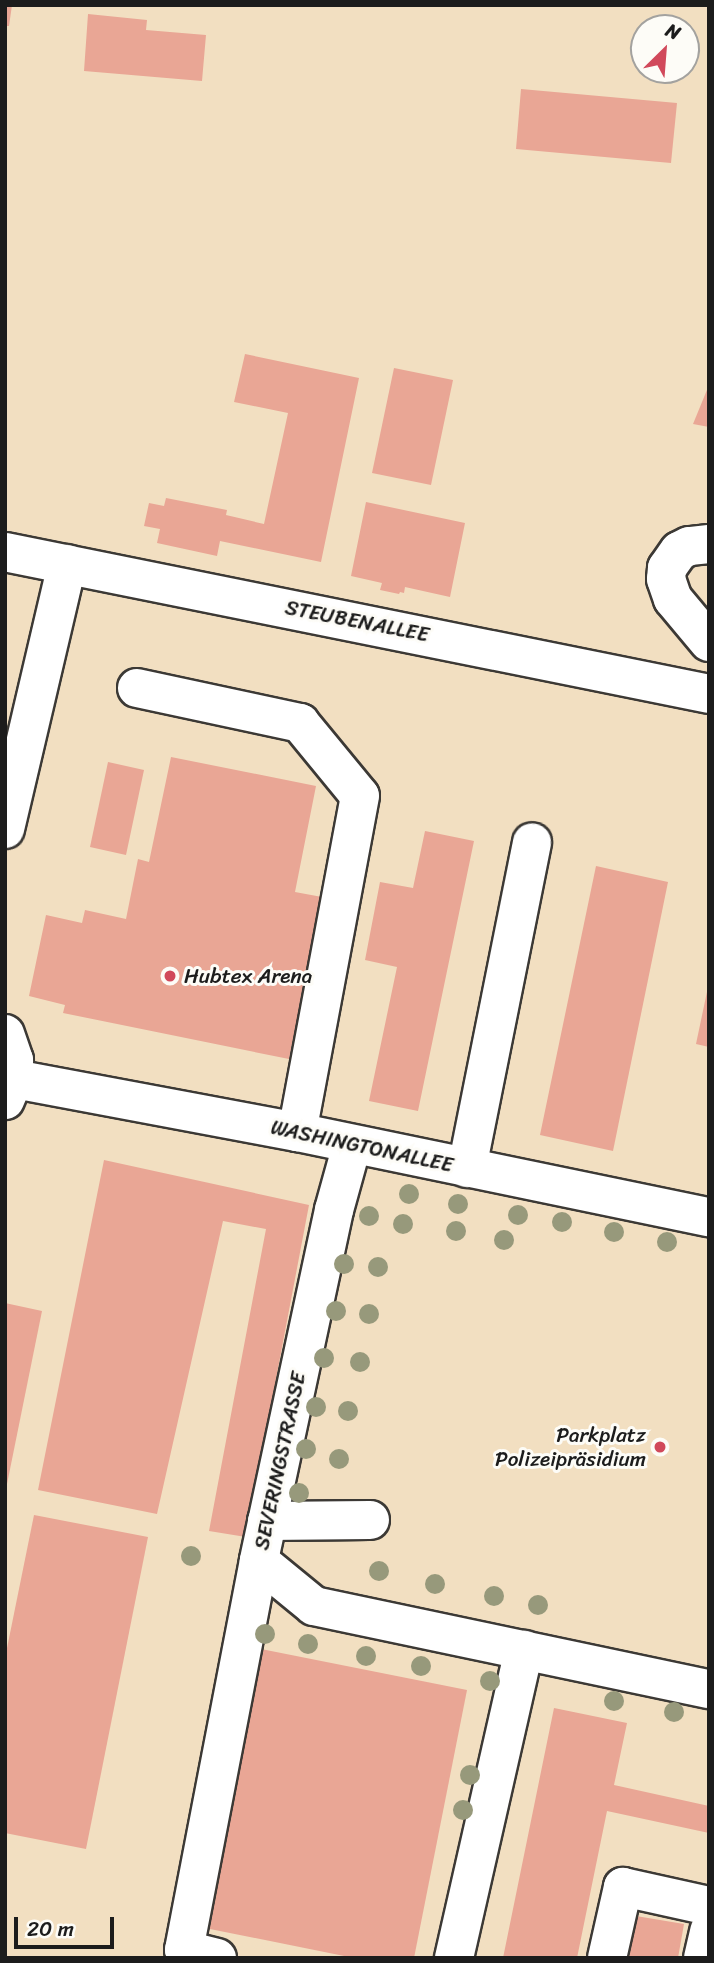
<!DOCTYPE html>
<html>
<head>
<meta charset="utf-8">
<style>
  body { margin:0 }
  #map { position:relative; width:714px; height:1963px; overflow:hidden; background:#f2dfc1; font-family:Sriracha,sans-serif }
  div>[style] { position:absolute }
  [style*='--x'] { left:calc(var(--x)*1px); top:calc(var(--y)*1px); width:calc(var(--w)*1px); rotate:calc(var(--a)*1deg) }
  .building>* { inset:0; background:#e9a695 }
  .roads { filter:drop-shadow(2px 0 #3c3935) drop-shadow(-2px 0 #3c3935) drop-shadow(0 2px #3c3935) drop-shadow(0 -2px #3c3935) }
  .minor>* { height:38px; margin:-19px; padding:0 19px; transform-origin:19px; border-radius:19px; background:#fff }
  .trees>* { width:20px; height:20px; margin:-10px; border-radius:50%; background:#97997b }
  .dots>* { width:19px; height:19px; translate:-50% -50%; box-sizing:border-box; border:4px solid #fdfcf7; border-radius:50% }
  span { translate:-50% -50%; white-space:nowrap; text-align:center; line-height:1.15; -webkit-text-stroke:6px #fdfcf7; paint-order:stroke }
  .street-label { font-size:21px; color:#1c1c1c }
  .poi-label { font-size:21px; color:#1c1c1c }
  .left { translate:0 -50%; text-align:left }
  .right { translate:-100% -50%; text-align:right }
  .frame { position:absolute; inset:0; border:7px solid #1c1c1c; pointer-events:none }
  .north { position:absolute; left:630px; top:14px; width:70px; height:70px; box-sizing:border-box; background:#fdfcf7; border:2px solid #a3a29f; border-radius:50%; rotate:25deg; font-size:19px; font-weight:700; line-height:28px; text-align:center; color:#1c1c1c }
  .north::after { content:''; display:block; margin:auto; width:24px; height:32px; background:#d1495b; clip-path:polygon(50% 0,100% 100%,50% 72%,0 100%) }
  .scale { position:absolute; left:14px; top:1917px; width:100px; height:32px; box-sizing:border-box; border:4px solid #1c1c1c; border-top:0; padding-left:9px; font-size:21px; line-height:24px; white-space:nowrap; color:#1c1c1c; -webkit-text-stroke:5px #fdfcf7; paint-order:stroke }
</style>
</head>
<body>
<div id="map">
  <div class="building">
    <div style="clip-path:polygon(5px 5px,12px 5px,9px 26px,5px 26px)"></div>
    <div style="clip-path:polygon(88px 14px,147px 20px,146px 30px,206px 35px,202px 81px,84px 71px)"></div>
    <div style="clip-path:polygon(521px 89px,677px 103px,671px 163px,516px 149px)"></div>
    <div style="clip-path:polygon(245px 354px,359px 378px,321px 562px,220px 541px,217px 556px,157px 543px,160px 529px,144px 526px,149px 503px,164px 506px,166px 498px,227px 510px,226px 515px,264px 524px,288px 413px,234px 402px)"></div>
    <div style="clip-path:polygon(394px 368px,453px 380px,431px 485px,372px 473px)"></div>
    <div style="clip-path:polygon(709px 385px,709px 427px,693px 424px)"></div>
    <div style="clip-path:polygon(366px 502px,465px 523px,450px 597px,405px 587px,404px 593px,400px 592px,399px 594px,380px 590px,382px 583px,351px 576px)"></div>
    <div style="clip-path:polygon(171px 757px,316px 786px,295px 892px,322px 897px,289px 1059px,63px 1013px,65px 1005px,29px 996px,46px 915px,82px 923px,85px 910px,126px 919px,138px 859px,149px 862px)"></div>
    <div style="clip-path:polygon(108px 762px,144px 770px,126px 855px,90px 847px)"></div>
    <div style="clip-path:polygon(425px 831px,474px 841px,418px 1111px,369px 1101px,397px 967px,365px 960px,380px 882px,413px 888px)"></div>
    <div style="clip-path:polygon(596px 866px,668px 882px,613px 1151px,540px 1135px)"></div>
    <div style="clip-path:polygon(708px 987px,709px 987px,709px 1047px,696px 1044px)"></div>
    <div style="clip-path:polygon(104px 1160px,309px 1205px,246px 1537px,209px 1531px,266px 1229px,223px 1221px,157px 1514px,38px 1490px)"></div>
    <div style="clip-path:polygon(5px 1303px,42px 1311px,6px 1489px,5px 1489px)"></div>
    <div style="clip-path:polygon(34px 1515px,148px 1537px,86px 1849px,5px 1833px,5px 1658px)"></div>
    <div style="clip-path:polygon(256px 1648px,467px 1690px,414px 1958px,354px 1958px,200px 1927px)"></div>
    <div style="clip-path:polygon(554px 1708px,627px 1723px,614px 1785px,709px 1806px,709px 1833px,607px 1811px,577px 1958px,503px 1958px)"></div>
    <div style="clip-path:polygon(636px 1916px,684px 1924px,678px 1958px,628px 1958px)"></div>
  </div>
  <div class="roads">
    <div class="minor">
      <div style="--x:709;--y:544;--w:20;--a:174"></div>
      <div style="--x:689;--y:546;--w:11;--a:153"></div>
      <div style="--x:679;--y:551;--w:21;--a:125"></div>
      <div style="--x:667;--y:568;--w:11;--a:95"></div>
      <div style="--x:666;--y:579;--w:21;--a:71"></div>
      <div style="--x:673;--y:599;--w:56;--a:50.1"></div>
      <div style="--x:5;--y:552;--w:718;--a:11.4"></div>
      <div style="--x:137;--y:688;--w:167;--a:12.1"></div>
      <div style="--x:300;--y:723;--w:94;--a:50.6"></div>
      <div style="--x:360;--y:796;--w:342;--a:100.6"></div>
      <div style="--x:5;--y:829;--w:272;--a:-76.8"></div>
      <div style="--x:5;--y:1034;--w:28;--a:71"></div>
      <div style="--x:14;--y:1060;--w:19;--a:90"></div>
      <div style="--x:14;--y:1079;--w:23;--a:113"></div>
      <div style="--x:14;--y:1079;--w:288;--a:10.6"></div>
      <div style="--x:297;--y:1132;--w:421;--a:11.7"></div>
      <div style="--x:352;--y:1145;--w:67;--a:105.5"></div>
      <div style="--x:334;--y:1210;--w:359;--a:102.1"></div>
      <div style="--x:259;--y:1561;--w:71;--a:39.3"></div>
      <div style="--x:314;--y:1606;--w:404;--a:11.9"></div>
      <div style="--x:467;--y:1168;--w:332;--a:-78.7"></div>
      <div style="--x:267;--y:1521;--w:103;--a:-0.6"></div>
      <div style="--x:217;--y:1958;--w:34;--a:-166"></div>
      <div style="--x:184;--y:1950;--w:396;--a:-79.1"></div>
      <div style="--x:454;--y:1958;--w:316;--a:-77.2"></div>
      <div style="--x:607;--y:1958;--w:73;--a:-77.3"></div>
      <div style="--x:623;--y:1887;--w:88;--a:12.5"></div>
      <div style="--x:703;--y:1958;--w:28;--a:-77"></div>
    </div>
  </div>
  <div class="trees">
    <div style="left:409px;top:1194px"></div>
    <div style="left:458px;top:1204px"></div>
    <div style="left:518px;top:1215px"></div>
    <div style="left:369px;top:1216px"></div>
    <div style="left:562px;top:1222px"></div>
    <div style="left:403px;top:1224px"></div>
    <div style="left:456px;top:1231px"></div>
    <div style="left:614px;top:1232px"></div>
    <div style="left:504px;top:1240px"></div>
    <div style="left:667px;top:1242px"></div>
    <div style="left:344px;top:1264px"></div>
    <div style="left:378px;top:1267px"></div>
    <div style="left:336px;top:1311px"></div>
    <div style="left:369px;top:1314px"></div>
    <div style="left:324px;top:1358px"></div>
    <div style="left:360px;top:1362px"></div>
    <div style="left:316px;top:1407px"></div>
    <div style="left:348px;top:1411px"></div>
    <div style="left:306px;top:1449px"></div>
    <div style="left:339px;top:1459px"></div>
    <div style="left:299px;top:1493px"></div>
    <div style="left:191px;top:1556px"></div>
    <div style="left:379px;top:1571px"></div>
    <div style="left:435px;top:1584px"></div>
    <div style="left:494px;top:1596px"></div>
    <div style="left:538px;top:1605px"></div>
    <div style="left:265px;top:1634px"></div>
    <div style="left:308px;top:1644px"></div>
    <div style="left:366px;top:1656px"></div>
    <div style="left:421px;top:1666px"></div>
    <div style="left:490px;top:1681px"></div>
    <div style="left:614px;top:1701px"></div>
    <div style="left:674px;top:1712px"></div>
    <div style="left:470px;top:1775px"></div>
    <div style="left:463px;top:1810px"></div>
  </div>
  <div class="dots">
    <div style="left:170px;top:976px;background:#d1495b"></div>
    <div style="left:660px;top:1447px;background:#d1495b"></div>
  </div>
  <div class="street-label">
    <span style="left:357px;top:621px;rotate:11deg">STEUBENALLEE</span>
    <span style="left:362px;top:1146px;rotate:12deg">WASHINGTONALLEE</span>
    <span style="left:280px;top:1461px;rotate:-78deg">SEVERINGSTRASSE</span>
  </div>
  <div class="poi-label">
    <span class="left" style="left:184px;top:976px">Hubtex Arena</span>
    <span class="right" style="left:646px;top:1447px">Parkplatz<br>Polizeipräsidium</span>
  </div>
  <div class="frame"></div>
  <div class="north">N</div>
  <div class="scale">20 m</div>
</div>
</body>
</html>
